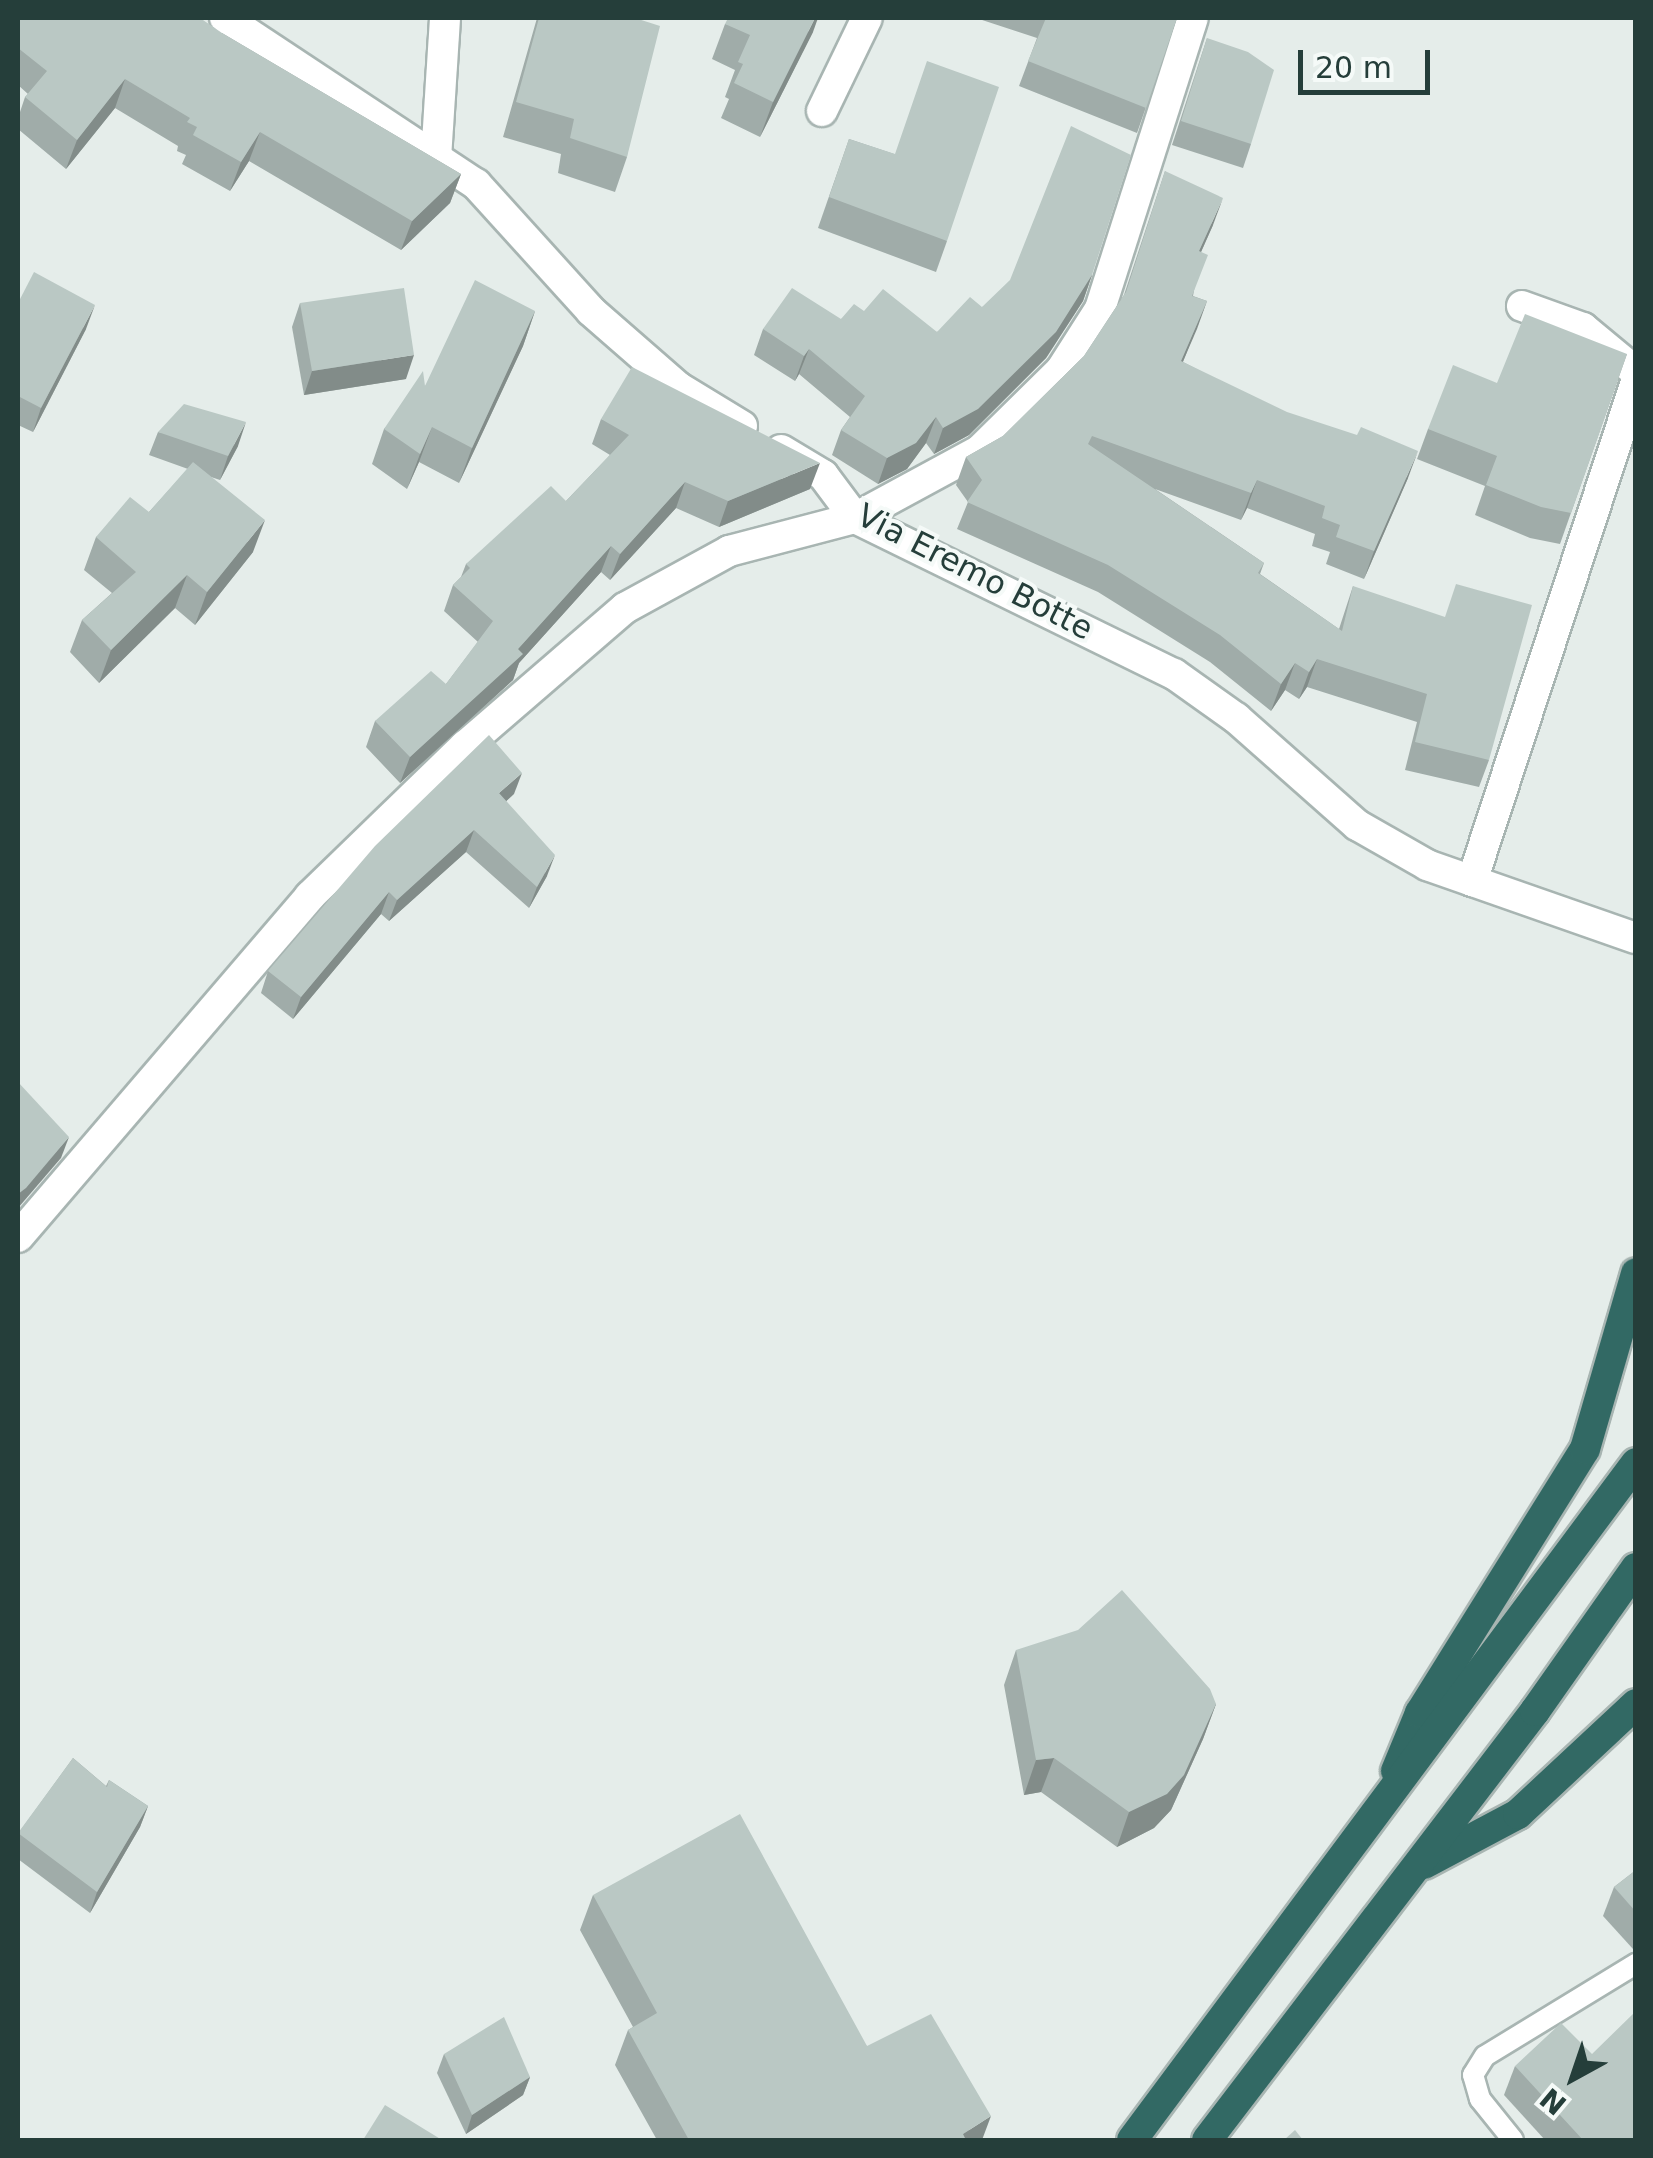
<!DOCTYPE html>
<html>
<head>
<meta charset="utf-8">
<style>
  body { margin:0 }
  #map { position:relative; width:1653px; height:2158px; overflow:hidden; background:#e5edea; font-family:"DejaVu Sans",sans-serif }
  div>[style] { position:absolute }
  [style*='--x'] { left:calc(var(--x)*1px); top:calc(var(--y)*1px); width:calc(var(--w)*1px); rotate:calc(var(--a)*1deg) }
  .roads { filter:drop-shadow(2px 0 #a8b5b2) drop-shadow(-2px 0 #a8b5b2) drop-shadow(0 2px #a8b5b2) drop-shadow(0 -2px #a8b5b2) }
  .lane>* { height:20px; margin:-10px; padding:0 10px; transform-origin:10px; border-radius:10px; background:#fff }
  .street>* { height:30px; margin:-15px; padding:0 15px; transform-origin:15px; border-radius:15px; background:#fff }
  .highway>* { height:30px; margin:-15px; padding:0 15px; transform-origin:15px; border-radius:15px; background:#326964 }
  .wall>* { inset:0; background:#a0aca9 }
  .shaded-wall>* { inset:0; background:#828c89 }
  .building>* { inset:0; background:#bac8c4 }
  span { translate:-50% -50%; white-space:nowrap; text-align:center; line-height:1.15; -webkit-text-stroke:8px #f5faf8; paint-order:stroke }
  .street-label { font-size:32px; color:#253e3a }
  .frame { position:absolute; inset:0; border:20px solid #253e3a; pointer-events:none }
  .north { position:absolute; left:1523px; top:2028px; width:100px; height:100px; -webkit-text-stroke:8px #f5faf8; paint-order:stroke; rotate:220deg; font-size:28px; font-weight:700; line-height:40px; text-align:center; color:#253e3a }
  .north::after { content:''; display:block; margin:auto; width:35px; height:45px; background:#253e3a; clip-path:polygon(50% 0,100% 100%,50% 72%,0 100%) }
  .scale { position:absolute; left:1298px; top:50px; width:132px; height:45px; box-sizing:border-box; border:5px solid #253e3a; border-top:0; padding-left:12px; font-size:30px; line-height:35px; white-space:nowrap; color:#253e3a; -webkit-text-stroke:8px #f5faf8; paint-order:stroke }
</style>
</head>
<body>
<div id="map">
  <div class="roads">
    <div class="lane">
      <div style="--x:1513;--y:2140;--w:53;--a:-128.8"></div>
      <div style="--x:1480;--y:2099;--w:25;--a:-106"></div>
      <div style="--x:1473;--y:2075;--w:22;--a:-58"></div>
      <div style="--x:1485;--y:2056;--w:177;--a:-31.4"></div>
    </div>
    <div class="street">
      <div style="--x:225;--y:18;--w:301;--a:33.5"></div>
      <div style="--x:476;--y:184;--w:171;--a:47.8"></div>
      <div style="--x:591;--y:311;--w:116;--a:41.1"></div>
      <div style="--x:678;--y:387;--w:75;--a:31.4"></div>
      <div style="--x:822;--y:111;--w:103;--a:-64.2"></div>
      <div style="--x:436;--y:158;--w:140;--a:-86.3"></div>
      <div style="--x:1522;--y:306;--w:65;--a:19.8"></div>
      <div style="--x:1583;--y:328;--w:69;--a:39.7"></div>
      <div style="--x:781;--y:450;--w:49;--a:30.8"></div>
      <div style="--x:823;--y:475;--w:54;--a:53.3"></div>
      <div style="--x:855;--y:518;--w:355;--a:26.1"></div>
      <div style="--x:1174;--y:674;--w:76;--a:35.4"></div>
      <div style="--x:1236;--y:718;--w:162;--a:41.5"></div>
      <div style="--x:1357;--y:825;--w:81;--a:29.7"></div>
      <div style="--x:1427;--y:865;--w:221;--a:19.3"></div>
      <div style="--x:1472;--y:881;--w:525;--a:-71.81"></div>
      <div style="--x:18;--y:1237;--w:449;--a:-49.4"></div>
      <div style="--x:310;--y:896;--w:216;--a:-44.1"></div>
      <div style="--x:465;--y:746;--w:211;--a:-40.8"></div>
      <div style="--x:625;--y:608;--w:119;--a:-28.7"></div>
      <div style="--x:729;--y:551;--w:130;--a:-14.7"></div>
      <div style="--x:855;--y:518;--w:142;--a:-28.5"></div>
      <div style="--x:980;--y:450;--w:114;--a:-44.6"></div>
      <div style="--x:1061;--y:370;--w:72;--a:-57.4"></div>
      <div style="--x:1100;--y:309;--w:305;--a:-72.3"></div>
    </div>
    <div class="highway">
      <div style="--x:1396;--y:1771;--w:63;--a:-67.5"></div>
      <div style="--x:1420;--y:1713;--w:311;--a:-58"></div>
      <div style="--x:1585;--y:1449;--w:183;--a:-73.8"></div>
      <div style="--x:1424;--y:1864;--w:106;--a:-28"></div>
      <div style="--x:1518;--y:1814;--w:161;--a:-43"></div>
      <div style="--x:1132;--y:2140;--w:844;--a:-53.33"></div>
      <div style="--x:1207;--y:2140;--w:540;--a:-52.6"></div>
      <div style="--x:1535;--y:1711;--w:175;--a:-54.8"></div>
    </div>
  </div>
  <div class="wall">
    <div style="clip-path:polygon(18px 18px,222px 33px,461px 174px,450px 203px,401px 250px,249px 161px,230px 191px,182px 164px,186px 155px,177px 151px,178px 146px,115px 108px,66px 169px,18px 129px,18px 118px,25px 97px,28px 94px,18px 85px)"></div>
    <div style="clip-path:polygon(537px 18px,635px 18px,627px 157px,615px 192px,558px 173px,561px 154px,503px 137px)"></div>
    <div style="clip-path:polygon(976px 18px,1177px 18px,1137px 133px,1019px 86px,1037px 38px)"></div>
    <div style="clip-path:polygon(725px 24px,813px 32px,760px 137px,721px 118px,729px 99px,725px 97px,735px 70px,712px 59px)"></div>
    <div style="clip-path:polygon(1207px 38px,1251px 144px,1243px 168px,1172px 145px)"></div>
    <div style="clip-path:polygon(849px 139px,894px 154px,947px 241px,936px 272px,818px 228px)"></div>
    <div style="clip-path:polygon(1165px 171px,1213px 225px,1201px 252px,1193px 296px,1207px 301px,1183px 362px,1408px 478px,1364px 579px,1326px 564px,1330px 552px,1312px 546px,1315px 534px,1247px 508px,1241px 520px,1155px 489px,1264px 563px,1260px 574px,1339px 629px,1353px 586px,1489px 760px,1479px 787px,1405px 770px,1417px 722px,1307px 687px,1299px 699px,1285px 690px,1271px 711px,1210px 662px,1098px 592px,957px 529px,968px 502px,956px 485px,966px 457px,1003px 436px,1084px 356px,1124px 295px)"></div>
    <div style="clip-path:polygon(1092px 275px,1083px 301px,1046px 358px,969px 435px,934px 454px,926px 443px,907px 469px,878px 484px,832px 455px,841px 430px,850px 417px,799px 374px,795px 381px,754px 355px,763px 329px,841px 319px,864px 311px,937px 332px,982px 307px)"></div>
    <div style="clip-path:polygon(18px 303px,86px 329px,33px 432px,18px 425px)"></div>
    <div style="clip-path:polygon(300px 303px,406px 379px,304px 395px,292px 327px)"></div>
    <div style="clip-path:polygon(535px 311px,523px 346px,459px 483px,419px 462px,407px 489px,372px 464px,384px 429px,425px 386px)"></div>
    <div style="clip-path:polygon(1627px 354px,1560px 544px,1530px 538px,1475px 515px,1485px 486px,1417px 459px,1428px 429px,1497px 383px)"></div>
    <div style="clip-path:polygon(601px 419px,810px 489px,719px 527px,676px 508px,610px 580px,601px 572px,519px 663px,513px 680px,400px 783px,366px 747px,375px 721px,446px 684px,478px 642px,444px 611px,453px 585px,461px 577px,466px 564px,566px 501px,610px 455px,592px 444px)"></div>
    <div style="clip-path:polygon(158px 432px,238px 446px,220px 480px,211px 477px,253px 552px,195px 625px,175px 608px,99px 683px,70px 652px,82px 620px,112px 593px,84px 570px,96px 537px,149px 512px,188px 469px,149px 455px)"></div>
    <div style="clip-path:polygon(514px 794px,506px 801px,547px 876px,529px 908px,466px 852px,389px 921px,381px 914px,293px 1019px,261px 993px,268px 971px)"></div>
    <div style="clip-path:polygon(1016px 1650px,1216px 1704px,1203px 1739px,1171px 1810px,1154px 1828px,1117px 1847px,1041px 1792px,1024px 1795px,1004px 1685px)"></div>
    <div style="clip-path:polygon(73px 1758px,106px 1786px,109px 1780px,148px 1806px,140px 1827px,90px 1913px,18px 1859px,18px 1834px)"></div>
    <div style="clip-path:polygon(1636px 1870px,1636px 1947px,1633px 1949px,1603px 1916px,1614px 1887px)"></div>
    <div style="clip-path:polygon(593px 1895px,867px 2046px,982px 2140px,657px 2140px,615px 2065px,628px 2030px,633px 2027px,580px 1930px)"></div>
    <div style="clip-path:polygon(444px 2054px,530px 2077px,523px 2095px,466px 2134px,437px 2073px)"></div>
    <div style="clip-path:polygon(1515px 2066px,1636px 2140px,1545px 2140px,1504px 2095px)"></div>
  </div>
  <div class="shaded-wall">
    <div style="clip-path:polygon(815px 18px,818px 18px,813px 32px,760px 137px,773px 102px)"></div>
    <div style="clip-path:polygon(125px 79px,115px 108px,66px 169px,77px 140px)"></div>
    <div style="clip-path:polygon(260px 132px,249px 161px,230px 191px,241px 162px)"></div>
    <div style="clip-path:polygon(461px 174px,450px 203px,401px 250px,412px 221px)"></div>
    <div style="clip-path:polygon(1223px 198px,1213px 225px,1189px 279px,1199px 251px)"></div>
    <div style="clip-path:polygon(1092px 275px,1083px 301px,1046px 358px,969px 435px,934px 454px,943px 428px)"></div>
    <div style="clip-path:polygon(1207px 301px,1197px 329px,1171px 389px,1181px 361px)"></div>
    <div style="clip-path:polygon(95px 305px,86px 329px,33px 432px,41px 408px)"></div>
    <div style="clip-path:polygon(535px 311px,523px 346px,459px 483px,472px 448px)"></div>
    <div style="clip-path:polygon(809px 349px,799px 374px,795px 381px,804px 356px)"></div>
    <div style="clip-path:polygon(414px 355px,406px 379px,304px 395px,312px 371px)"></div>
    <div style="clip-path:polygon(936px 417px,926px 443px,907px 469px,878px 484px,887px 458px)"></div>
    <div style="clip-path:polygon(246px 422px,238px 446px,220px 480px,228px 456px)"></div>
    <div style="clip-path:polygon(432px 427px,419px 462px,407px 489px,420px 454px)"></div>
    <div style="clip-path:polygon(1418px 451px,1408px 478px,1364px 579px,1374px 551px)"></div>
    <div style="clip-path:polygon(820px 463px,810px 489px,719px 527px,728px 501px)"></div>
    <div style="clip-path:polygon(1257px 480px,1247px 508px,1241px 520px,1251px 493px)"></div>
    <div style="clip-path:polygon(685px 482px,676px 508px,610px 580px,620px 554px)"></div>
    <div style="clip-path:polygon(265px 520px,253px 552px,195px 625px,207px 592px)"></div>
    <div style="clip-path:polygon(611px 546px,601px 572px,519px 663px,513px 680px,400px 783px,410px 757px,518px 649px)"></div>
    <div style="clip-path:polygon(187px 575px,175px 608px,99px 683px,111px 650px)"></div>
    <div style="clip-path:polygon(1317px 659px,1307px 687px,1299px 699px,1309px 672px)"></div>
    <div style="clip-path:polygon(1295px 663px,1285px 690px,1271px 711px,1281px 684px)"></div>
    <div style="clip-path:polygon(522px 773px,514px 794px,491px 815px,499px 793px)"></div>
    <div style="clip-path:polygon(474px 830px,466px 852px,389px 921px,397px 900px)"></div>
    <div style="clip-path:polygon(555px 855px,547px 876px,529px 908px,537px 887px)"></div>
    <div style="clip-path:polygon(389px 892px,381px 914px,293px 1019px,301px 997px)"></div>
    <div style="clip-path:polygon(69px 1137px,61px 1158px,18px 1208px,18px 1194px)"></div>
    <div style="clip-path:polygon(1216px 1704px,1203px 1739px,1171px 1810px,1154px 1828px,1117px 1847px,1129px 1812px)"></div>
    <div style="clip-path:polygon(1054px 1758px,1041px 1792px,1024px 1795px,1036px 1760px)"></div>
    <div style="clip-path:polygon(148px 1806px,140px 1827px,90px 1913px,97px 1892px)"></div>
    <div style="clip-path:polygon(530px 2077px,523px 2095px,466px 2134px,472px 2115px)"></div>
    <div style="clip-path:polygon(991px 2116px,982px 2140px,960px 2140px,963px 2134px)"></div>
  </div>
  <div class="building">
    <div style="clip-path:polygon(18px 18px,200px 18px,222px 33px,461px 174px,412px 221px,260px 132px,241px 162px,193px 135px,197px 127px,187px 122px,190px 118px,125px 79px,77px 140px,25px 97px,47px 71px,18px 48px)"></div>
    <div style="clip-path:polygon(539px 18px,635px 18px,660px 26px,627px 157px,570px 138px,574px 119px,516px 102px)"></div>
    <div style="clip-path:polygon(728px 18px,815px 18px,773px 102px,734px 83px,743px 64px,738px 62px,750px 35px,725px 24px)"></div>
    <div style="clip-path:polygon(1046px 18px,1177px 18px,1146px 108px,1028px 61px)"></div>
    <div style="clip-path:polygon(1207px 38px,1248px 52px,1274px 70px,1251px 144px,1181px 121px)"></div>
    <div style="clip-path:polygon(927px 61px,999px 87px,947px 241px,829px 197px,849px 139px,895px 154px)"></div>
    <div style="clip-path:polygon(1071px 126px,1131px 155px,1092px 275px,1056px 332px,978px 409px,943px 428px,936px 417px,916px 443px,887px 458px,841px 430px,865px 396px,809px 349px,804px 356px,763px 329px,792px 288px,841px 319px,854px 304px,864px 311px,883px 289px,937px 332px,970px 297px,982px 307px,1010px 280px)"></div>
    <div style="clip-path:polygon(1165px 171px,1223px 198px,1199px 251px,1208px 255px,1192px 296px,1207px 301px,1181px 361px,1287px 412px,1357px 435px,1361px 427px,1418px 451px,1374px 551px,1336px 537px,1340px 525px,1322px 518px,1325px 506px,1257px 480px,1251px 493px,1092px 436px,1088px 444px,1264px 563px,1258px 573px,1342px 631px,1353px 586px,1445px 617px,1456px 584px,1532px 605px,1489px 760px,1415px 742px,1427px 694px,1317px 659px,1309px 672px,1295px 663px,1281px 684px,1220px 635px,1108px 565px,967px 502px,982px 480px,966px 457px,1003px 436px,1084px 356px,1126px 292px)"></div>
    <div style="clip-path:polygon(34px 272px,95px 305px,41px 408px,18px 396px,18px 303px)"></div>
    <div style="clip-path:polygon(475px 280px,535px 311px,472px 448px,432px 427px,420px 454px,384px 429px,423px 371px,425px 386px)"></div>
    <div style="clip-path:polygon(404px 288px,414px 355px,312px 371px,300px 303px)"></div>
    <div style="clip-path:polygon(1525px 314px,1627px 354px,1571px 513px,1541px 507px,1486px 485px,1497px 456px,1428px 429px,1453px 365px,1497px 383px)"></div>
    <div style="clip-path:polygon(632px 367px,820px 463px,728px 501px,685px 482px,620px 554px,611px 546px,518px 649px,523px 654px,410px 757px,375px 721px,431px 671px,446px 684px,493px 621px,453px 585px,470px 568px,466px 564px,551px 486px,566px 501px,629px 435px,601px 419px)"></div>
    <div style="clip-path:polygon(184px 404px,246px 422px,228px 456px,158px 432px)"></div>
    <div style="clip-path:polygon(193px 462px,265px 520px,207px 592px,187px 575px,111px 650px,82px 620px,136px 572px,96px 537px,130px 497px,149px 512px)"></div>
    <div style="clip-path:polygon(489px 735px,522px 773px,499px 793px,555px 855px,537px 887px,474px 830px,397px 900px,389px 892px,301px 997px,268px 971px,375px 846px)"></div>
    <div style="clip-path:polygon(18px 1082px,69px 1137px,26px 1188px,18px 1194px)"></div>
    <div style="clip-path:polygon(1122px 1590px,1210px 1689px,1216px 1704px,1184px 1775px,1167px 1794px,1129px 1812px,1054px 1758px,1036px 1760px,1016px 1650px,1078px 1630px)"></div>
    <div style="clip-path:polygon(73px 1758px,107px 1787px,109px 1780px,148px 1806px,97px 1892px,18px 1833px)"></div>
    <div style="clip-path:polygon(740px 1814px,867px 2046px,931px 2014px,991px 2116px,963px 2134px,966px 2140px,689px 2140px,628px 2030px,657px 2013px,593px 1895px)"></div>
    <div style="clip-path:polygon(1636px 1870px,1636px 1912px,1614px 1887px)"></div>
    <div style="clip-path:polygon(1636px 2011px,1636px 2140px,1583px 2140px,1515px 2066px,1561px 2023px,1592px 2054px)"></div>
    <div style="clip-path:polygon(504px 2017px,530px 2077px,472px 2115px,444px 2054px)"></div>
    <div style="clip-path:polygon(385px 2105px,442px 2140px,363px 2140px)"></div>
    <div style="clip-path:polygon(1295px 2130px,1303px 2140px,1284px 2140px)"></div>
  </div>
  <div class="street-label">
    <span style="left:975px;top:572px;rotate:27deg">Via Eremo Botte</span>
  </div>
  <div class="frame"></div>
  <div class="north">N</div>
  <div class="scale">20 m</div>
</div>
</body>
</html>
